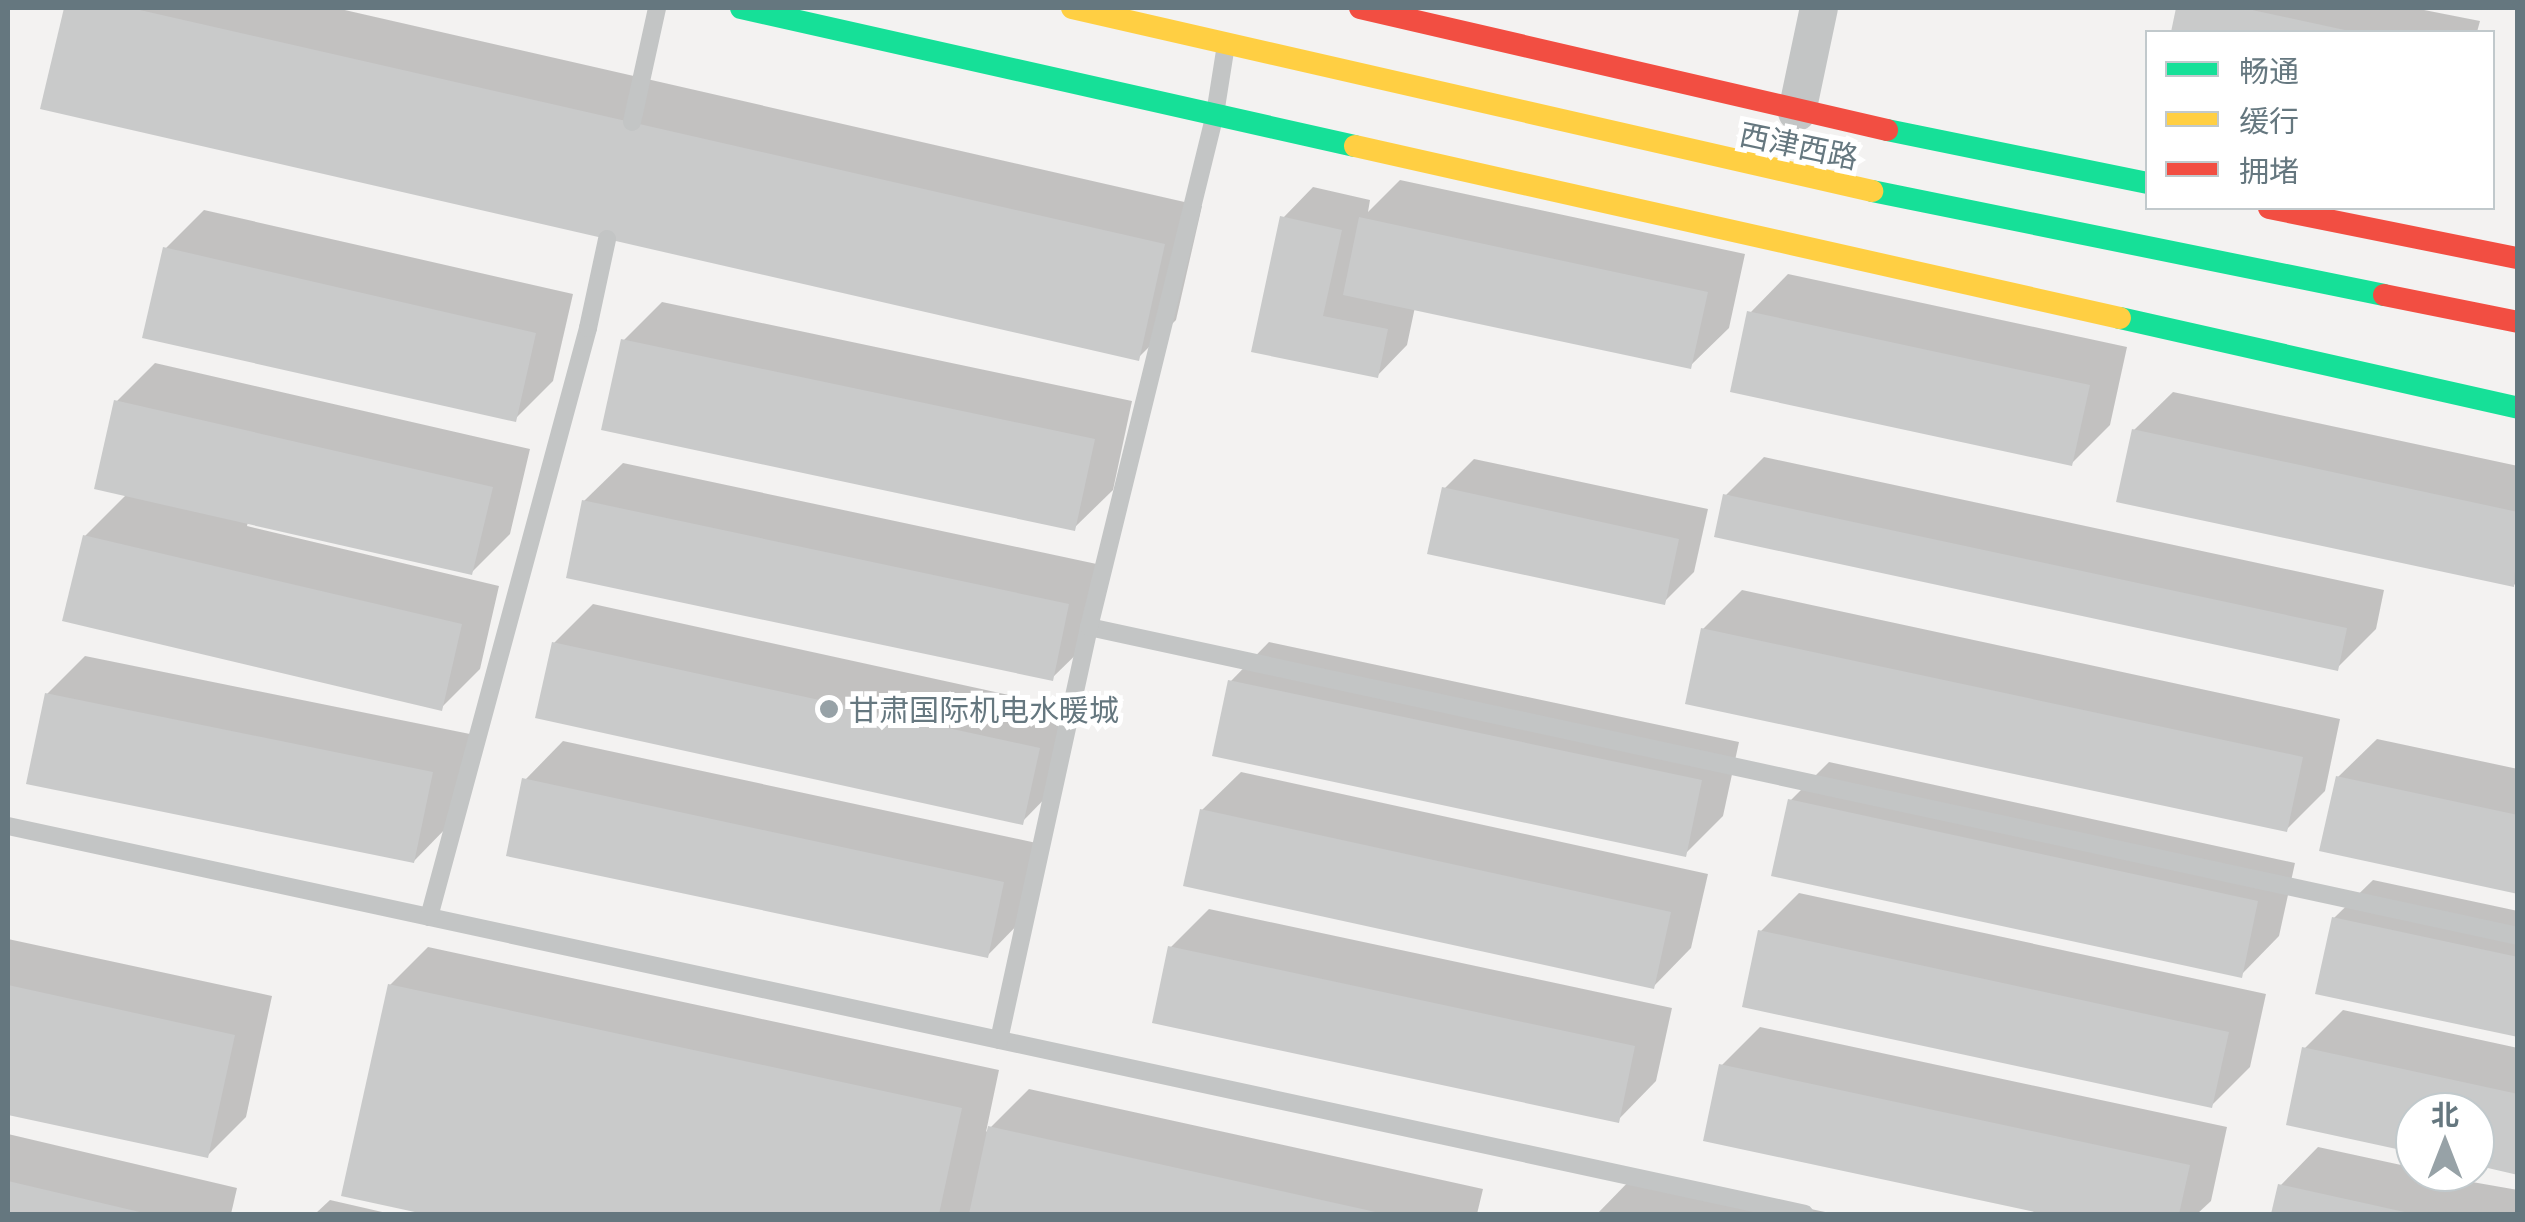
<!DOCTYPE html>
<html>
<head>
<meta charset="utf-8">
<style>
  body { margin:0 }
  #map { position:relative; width:2525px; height:1222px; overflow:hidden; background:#f3f2f1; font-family:Lato,"Noto Sans SC",sans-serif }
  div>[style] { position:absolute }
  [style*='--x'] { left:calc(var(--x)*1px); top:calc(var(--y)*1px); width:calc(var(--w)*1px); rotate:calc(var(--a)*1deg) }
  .shadow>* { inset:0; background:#0003 }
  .building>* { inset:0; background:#c9caca }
  .lane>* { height:18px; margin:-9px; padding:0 9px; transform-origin:9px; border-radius:9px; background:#c3c5c5 }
  .street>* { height:38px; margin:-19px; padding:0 19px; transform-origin:19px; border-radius:19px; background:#c3c5c5 }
  .fast>* { height:22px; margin:-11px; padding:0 11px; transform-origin:11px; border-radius:11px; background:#16e098 }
  .slow>* { height:22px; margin:-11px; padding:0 11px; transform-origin:11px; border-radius:11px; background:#ffcf43 }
  .jam>* { height:22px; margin:-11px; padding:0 11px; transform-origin:11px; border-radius:11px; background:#f24e42 }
  .dots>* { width:28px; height:28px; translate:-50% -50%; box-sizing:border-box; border:5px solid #fff; border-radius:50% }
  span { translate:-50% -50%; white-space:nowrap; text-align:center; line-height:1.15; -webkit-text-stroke:10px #fff; paint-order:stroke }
  .street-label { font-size:30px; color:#65777f }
  .poi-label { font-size:30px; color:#65777f }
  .left { translate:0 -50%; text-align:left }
  .frame { position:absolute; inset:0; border:10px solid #65777f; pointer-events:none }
  .legend { position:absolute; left:2145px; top:30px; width:350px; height:180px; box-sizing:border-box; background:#fff; border:2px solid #c1c9cc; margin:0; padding:12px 18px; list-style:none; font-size:30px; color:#65777f }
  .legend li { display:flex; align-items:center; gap:20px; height:50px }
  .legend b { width:50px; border:2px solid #c1c9cc }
  .north { position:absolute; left:2395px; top:1092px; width:100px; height:100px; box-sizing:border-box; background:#fff; border:2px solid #c1c9cc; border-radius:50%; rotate:0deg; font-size:28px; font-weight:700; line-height:40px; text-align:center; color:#65777f }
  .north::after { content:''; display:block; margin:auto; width:35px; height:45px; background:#97a2a7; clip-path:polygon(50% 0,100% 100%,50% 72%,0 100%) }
</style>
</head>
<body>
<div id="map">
  <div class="shadow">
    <div style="clip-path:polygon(66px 8px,336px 8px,1202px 206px,1176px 320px,1138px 358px,43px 108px)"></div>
    <div style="clip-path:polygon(2178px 8px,2414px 8px,2480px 21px,2477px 32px,2173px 32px)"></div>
    <div style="clip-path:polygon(1400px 180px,1745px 254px,1729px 328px,1690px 366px,1415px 307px,1407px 345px,1377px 376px,1254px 350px,1283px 218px,1313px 187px,1370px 200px,1368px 212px)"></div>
    <div style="clip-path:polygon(204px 210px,573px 294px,553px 381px,515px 419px,165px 249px)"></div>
    <div style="clip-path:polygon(1788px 274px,2127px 347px,2110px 425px,2071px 464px,1750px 313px)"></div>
    <div style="clip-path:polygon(662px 302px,1132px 401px,1113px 490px,1074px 528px,624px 340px)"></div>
    <div style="clip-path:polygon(155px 363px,530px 449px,510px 534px,471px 573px,248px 522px,247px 526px,499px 586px,480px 669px,441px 708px,85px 536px,127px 494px,117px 401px)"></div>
    <div style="clip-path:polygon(2173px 392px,2518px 466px,2518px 581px,2514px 585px,2134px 430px)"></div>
    <div style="clip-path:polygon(1764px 457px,2384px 590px,2376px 629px,2337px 668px,1726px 495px)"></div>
    <div style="clip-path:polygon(1474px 459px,1708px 509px,1694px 572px,1664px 602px,1444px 489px)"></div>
    <div style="clip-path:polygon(623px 463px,1106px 566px,1091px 640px,1052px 678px,584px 501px)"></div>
    <div style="clip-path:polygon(1742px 590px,2340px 719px,2325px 791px,2286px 830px,1703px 629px)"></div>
    <div style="clip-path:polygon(593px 604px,1077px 710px,1060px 783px,1022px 822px,554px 643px)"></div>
    <div style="clip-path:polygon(1269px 642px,1739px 742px,1723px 816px,1685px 854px,1231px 681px)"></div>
    <div style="clip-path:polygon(85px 656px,470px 734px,452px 822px,414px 861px,47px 694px)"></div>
    <div style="clip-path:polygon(2377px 739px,2518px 769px,2518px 890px,2338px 777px)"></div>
    <div style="clip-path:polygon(563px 741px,1041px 844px,1025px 917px,987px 956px,525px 780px)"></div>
    <div style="clip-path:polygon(1829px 762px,2295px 863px,2279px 936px,2241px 975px,1790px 801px)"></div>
    <div style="clip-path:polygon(1241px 772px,1708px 874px,1691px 948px,1653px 987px,1202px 810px)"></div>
    <div style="clip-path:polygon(2373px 880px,2518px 911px,2518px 1035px,2334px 918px)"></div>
    <div style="clip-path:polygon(1799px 893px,2266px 994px,2250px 1067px,2211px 1106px,1760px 932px)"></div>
    <div style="clip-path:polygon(1209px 909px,1672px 1008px,1656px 1081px,1618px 1120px,1171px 947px)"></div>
    <div style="clip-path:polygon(8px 939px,272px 996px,246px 1117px,207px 1156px,8px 1112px)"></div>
    <div style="clip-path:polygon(428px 947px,999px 1070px,986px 1132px,1029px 1089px,1483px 1189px,1477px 1214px,436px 1214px,344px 1195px,390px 985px)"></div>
    <div style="clip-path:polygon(2343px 1010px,2518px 1048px,2518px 1172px,2475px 1163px,2475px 1112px,2415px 1112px,2415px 1150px,2305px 1048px)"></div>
    <div style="clip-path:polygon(1760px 1027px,2227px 1127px,2211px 1201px,2197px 1214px,2056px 1214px,1706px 1139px,1722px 1065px)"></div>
    <div style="clip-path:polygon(8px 1134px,237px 1188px,231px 1214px,8px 1214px)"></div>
    <div style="clip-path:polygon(2318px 1147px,2415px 1168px,2415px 1172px,2518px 1190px,2518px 1214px,2274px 1214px,2280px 1186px)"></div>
    <div style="clip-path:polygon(1637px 1173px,1835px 1214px,1597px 1214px)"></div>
    <div style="clip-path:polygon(330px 1200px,391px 1214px,315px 1214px)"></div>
  </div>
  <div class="building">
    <div style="clip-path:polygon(64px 8px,131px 8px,1165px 244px,1139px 361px,40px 109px)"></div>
    <div style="clip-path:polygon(2176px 8px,2243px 8px,2354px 32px,2171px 32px)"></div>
    <div style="clip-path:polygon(1280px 216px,1342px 230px,1323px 316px,1388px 329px,1378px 378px,1251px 352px)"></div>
    <div style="clip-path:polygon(1359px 217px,1708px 292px,1691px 369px,1343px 295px)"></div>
    <div style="clip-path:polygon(163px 247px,536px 333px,516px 422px,142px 338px)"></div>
    <div style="clip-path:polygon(1747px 311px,2090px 385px,2072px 466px,1730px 392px)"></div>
    <div style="clip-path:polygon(621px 339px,1095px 439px,1075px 531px,601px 430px)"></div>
    <div style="clip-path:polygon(114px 400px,493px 487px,472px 575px,94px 489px)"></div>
    <div style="clip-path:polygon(2132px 429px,2518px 512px,2514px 587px,2116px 502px)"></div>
    <div style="clip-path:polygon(1442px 487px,1679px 539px,1665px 605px,1427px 554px)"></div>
    <div style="clip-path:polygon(1723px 494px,2347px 628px,2338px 671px,1714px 537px)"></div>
    <div style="clip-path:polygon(582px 500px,1069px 604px,1053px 681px,566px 578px)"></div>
    <div style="clip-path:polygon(83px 535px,462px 624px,442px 711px,62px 621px)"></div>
    <div style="clip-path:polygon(1701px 628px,2303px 757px,2287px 832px,1685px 704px)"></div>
    <div style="clip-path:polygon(552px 642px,1040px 748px,1023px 825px,535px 718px)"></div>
    <div style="clip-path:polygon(1228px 680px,1702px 780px,1686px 857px,1212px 756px)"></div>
    <div style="clip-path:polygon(45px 693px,433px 772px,414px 863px,26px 784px)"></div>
    <div style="clip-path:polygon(2336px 776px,2518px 815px,2518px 894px,2319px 851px)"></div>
    <div style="clip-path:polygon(522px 778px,1004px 882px,988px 958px,506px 856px)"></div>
    <div style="clip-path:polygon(1788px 799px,2258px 901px,2242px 978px,1771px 876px)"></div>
    <div style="clip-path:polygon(1200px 809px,1671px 912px,1654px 989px,1183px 886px)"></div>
    <div style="clip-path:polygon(2332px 917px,2518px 957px,2518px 1037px,2315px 994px)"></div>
    <div style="clip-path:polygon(1758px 930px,2229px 1032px,2212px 1108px,1742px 1007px)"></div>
    <div style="clip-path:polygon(1168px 946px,1635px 1046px,1619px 1123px,1152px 1023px)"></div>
    <div style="clip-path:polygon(388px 984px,962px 1108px,939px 1214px,424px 1214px,341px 1196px)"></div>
    <div style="clip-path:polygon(8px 985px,235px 1035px,208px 1158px,8px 1115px)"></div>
    <div style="clip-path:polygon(2302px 1047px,2518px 1094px,2518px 1175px,2475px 1165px,2475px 1112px,2415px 1112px,2415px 1153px,2286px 1125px)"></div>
    <div style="clip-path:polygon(1719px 1064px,2190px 1165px,2179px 1214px,2044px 1214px,1703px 1141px)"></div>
    <div style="clip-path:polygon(988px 1126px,1380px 1213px,1380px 1214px,969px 1214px)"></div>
    <div style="clip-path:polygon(8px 1181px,144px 1213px,144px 1214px,8px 1214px)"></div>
    <div style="clip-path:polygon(2278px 1184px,2409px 1213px,2409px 1214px,2271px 1214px)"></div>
  </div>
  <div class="lane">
    <div style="--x:632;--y:122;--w:117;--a:-77.6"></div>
    <div style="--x:1089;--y:627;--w:1462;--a:12.2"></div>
    <div style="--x:8;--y:826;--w:1838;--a:12.18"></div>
    <div style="--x:429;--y:917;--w:610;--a:-74.89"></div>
    <div style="--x:588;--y:328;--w:91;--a:-77.9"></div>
    <div style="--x:999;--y:1040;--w:423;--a:-77.7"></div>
    <div style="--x:1089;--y:627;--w:528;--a:-76.2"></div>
    <div style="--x:1215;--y:114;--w:64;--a:-81"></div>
  </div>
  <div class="street">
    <div style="--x:1797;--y:112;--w:106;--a:-78.1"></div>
  </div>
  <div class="fast">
    <div style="--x:741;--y:8;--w:629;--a:12.67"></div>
    <div style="--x:1887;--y:130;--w:266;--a:11.5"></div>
    <div style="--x:1872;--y:191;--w:522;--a:11.48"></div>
    <div style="--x:2120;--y:318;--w:408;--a:12.7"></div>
  </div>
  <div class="slow">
    <div style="--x:1072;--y:8;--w:821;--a:12.88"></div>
    <div style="--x:1355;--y:146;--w:784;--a:12.67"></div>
  </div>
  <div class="jam">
    <div style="--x:1360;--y:8;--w:541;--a:13.03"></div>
    <div style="--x:2269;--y:208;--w:254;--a:11.4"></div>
    <div style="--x:2384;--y:295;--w:137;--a:11.4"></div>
  </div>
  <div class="dots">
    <div style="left:829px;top:709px;background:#97a2a7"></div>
  </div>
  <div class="street-label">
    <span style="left:1799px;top:145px;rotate:12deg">西津西路</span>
  </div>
  <div class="poi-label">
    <span class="left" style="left:849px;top:709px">甘肃国际机电水暖城</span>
  </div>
  <div class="frame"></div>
  <ul class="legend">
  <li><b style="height:12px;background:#16e098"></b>畅通</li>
  <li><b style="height:12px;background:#ffcf43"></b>缓行</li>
  <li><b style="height:12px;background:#f24e42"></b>拥堵</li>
  </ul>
  <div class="north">北</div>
</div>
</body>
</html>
